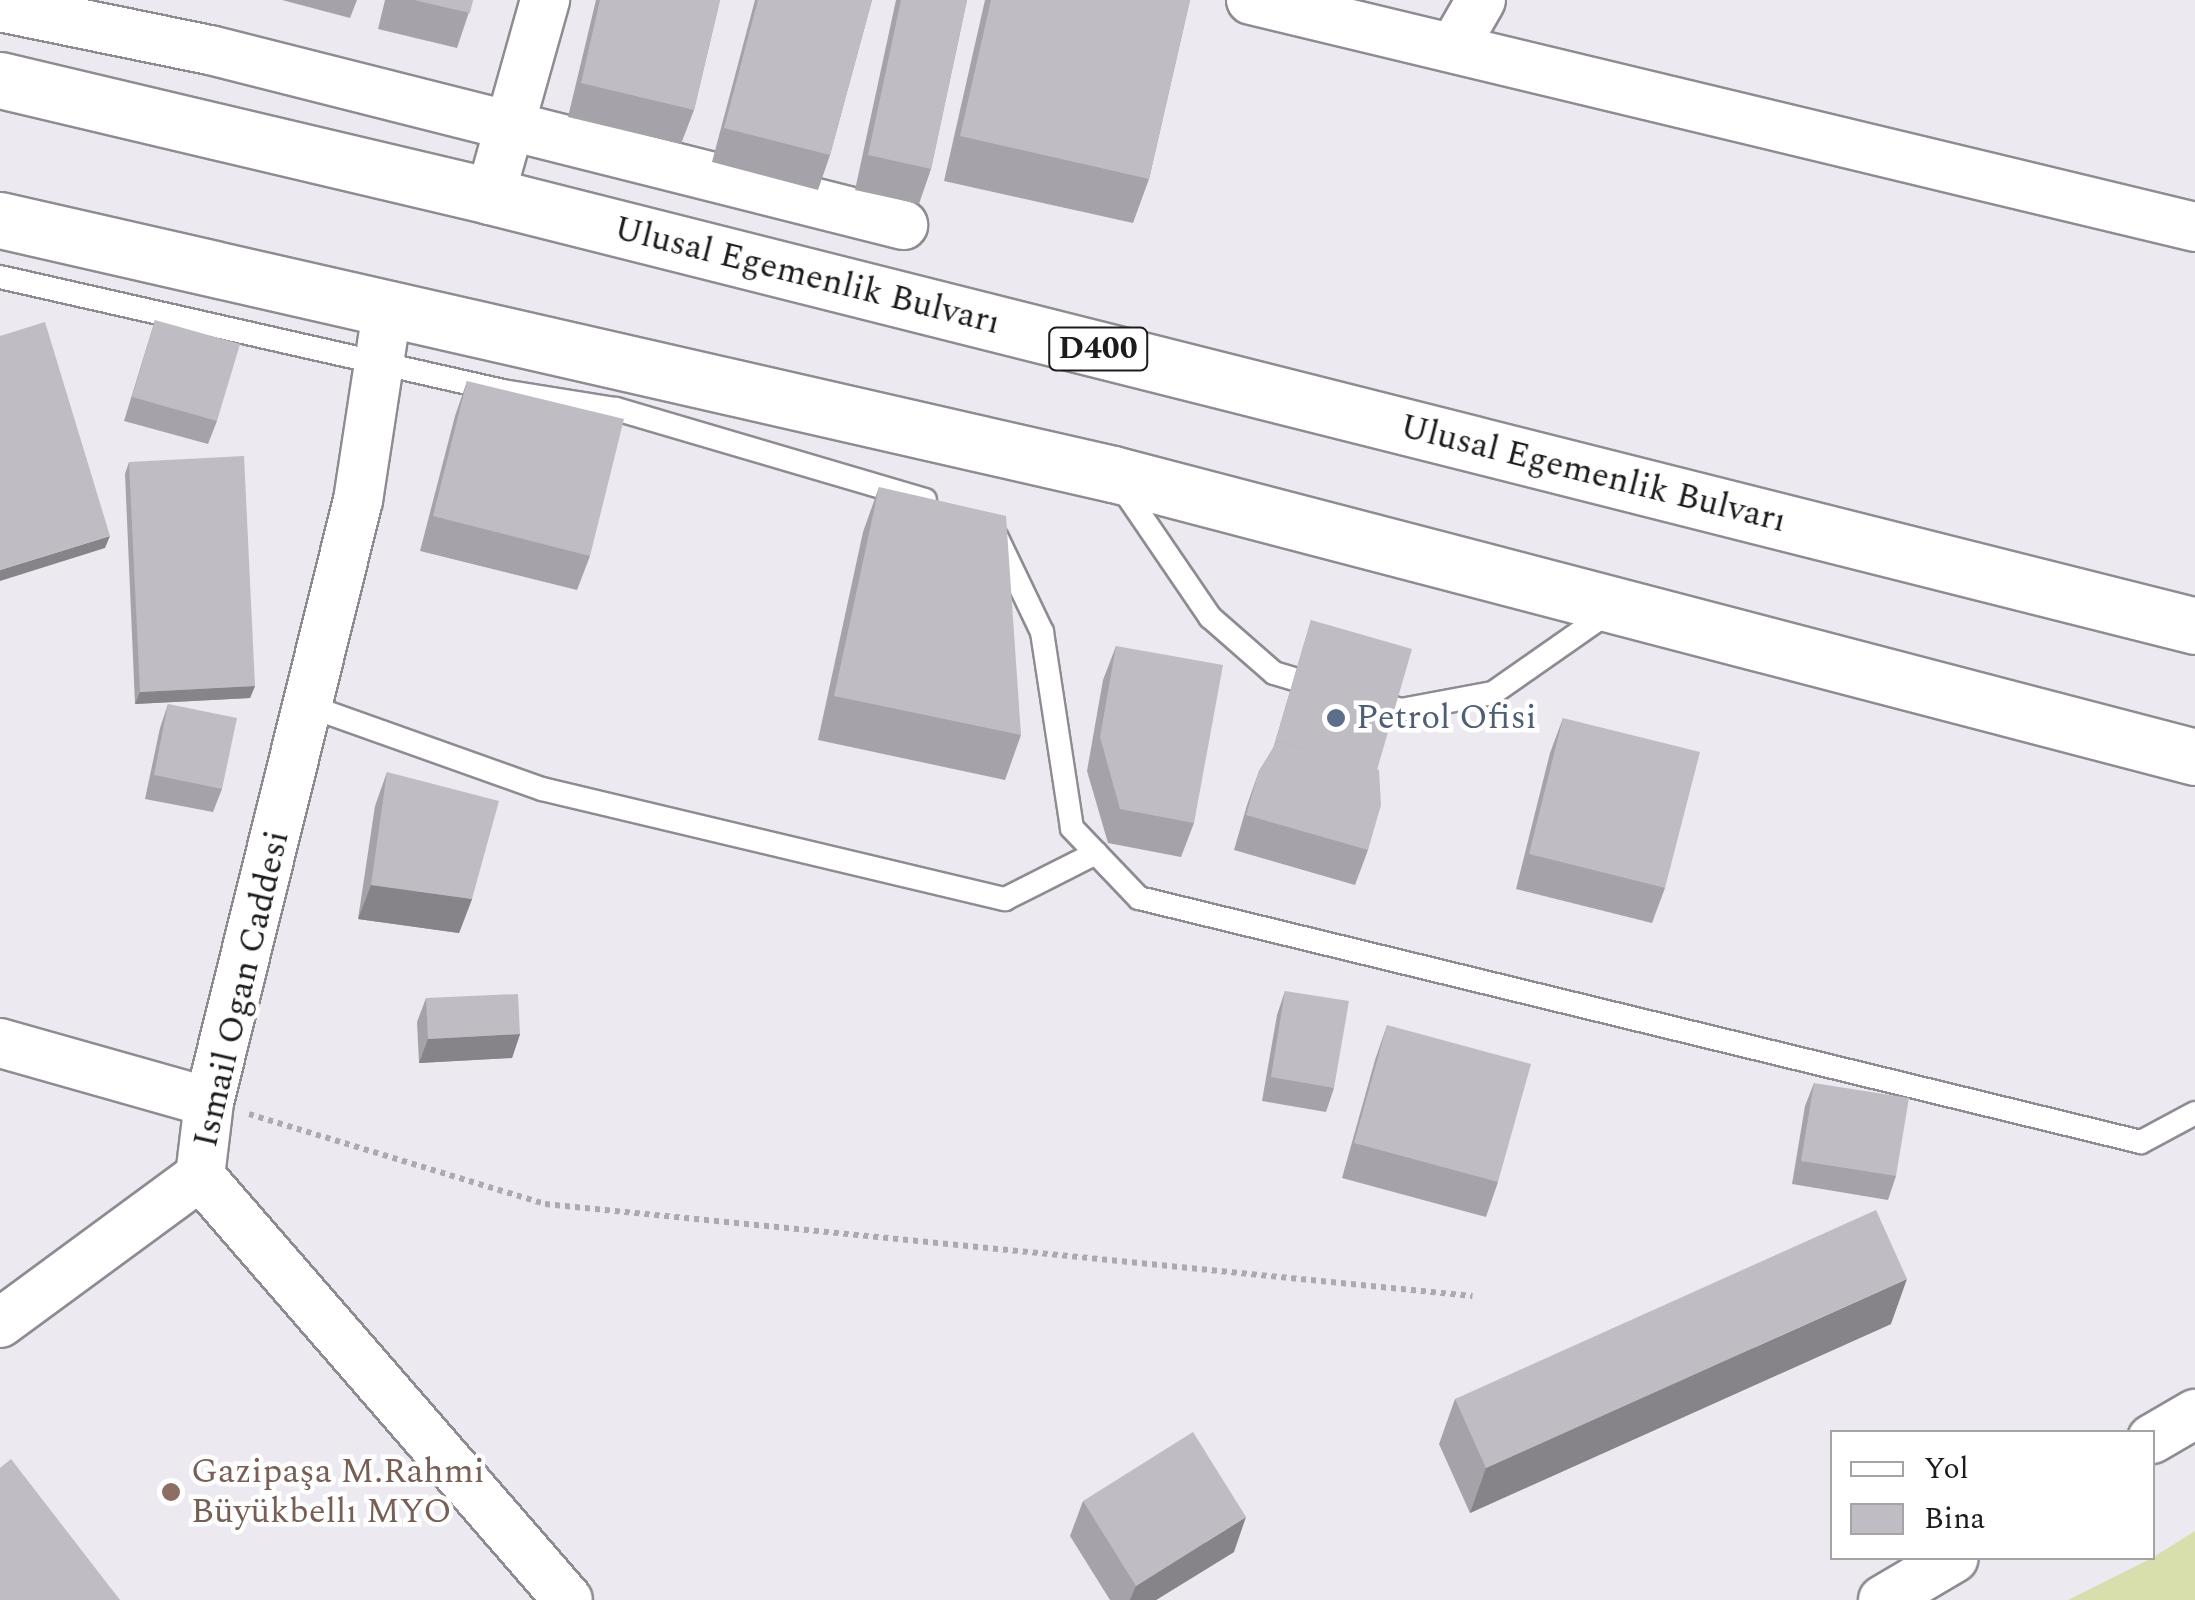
<!DOCTYPE html>
<html>
<head>
<meta charset="utf-8">
<style>
  body { margin:0 }
  #map { position:relative; width:2195px; height:1600px; overflow:hidden; background:#ede9f1; font-family:Spectral,serif }
  div>[style] { position:absolute }
  [style*='--x'] { left:calc(var(--x)*1px); top:calc(var(--y)*1px); width:calc(var(--w)*1px); rotate:calc(var(--a)*1deg) }
  .green>* { inset:0; background:#d8dfac }
  .path>* { height:6px; margin-top:-3px; transform-origin:0; background:repeating-linear-gradient(90deg,#aca9b0 0 5px,transparent 0 10px) }
  .roads { filter:drop-shadow(2px 0 #8f8b93) drop-shadow(-2px 0 #8f8b93) drop-shadow(0 2px #8f8b93) drop-shadow(0 -2px #8f8b93) }
  .service>* { height:22px; margin:-11px; padding:0 11px; transform-origin:11px; border-radius:11px; background:#fff }
  .minor>* { height:48px; margin:-24px; padding:0 24px; transform-origin:24px; border-radius:24px; background:#fff }
  .trunk>* { height:55px; margin:-27.5px; padding:0 27.5px; transform-origin:27.5px; border-radius:27.5px; background:#fff }
  .wall>* { inset:0; background:#a5a2a9 }
  .shaded-wall>* { inset:0; background:#868489 }
  .building>* { inset:0; background:#c0bcc4 }
  .dots>* { width:28px; height:28px; translate:-50% -50%; box-sizing:border-box; border:5px solid #fff; border-radius:50% }
  span { translate:-50% -50%; white-space:nowrap; text-align:center; line-height:1.15; -webkit-text-stroke:9px #fff; paint-order:stroke }
  .shield-label span { padding:2px 8px; background:#fff; border:2px solid; border-radius:8px; -webkit-text-stroke-width:0 }
  .shield-label { font-size:32px; color:#1d1b1e; font-weight:700 }
  .street-label { font-size:35px; color:#1d1b1e }
  .service-label { font-size:35px; color:#4e5e75 }
  .left { translate:0 -50%; text-align:left }
  .education-label { font-size:35px; color:#785e54 }
  .legend { position:absolute; left:1830px; top:1430px; width:325px; height:130px; box-sizing:border-box; background:#fff; border:2px solid #a5a4a5; margin:0; padding:12px 18px; list-style:none; font-size:30px; color:#1d1b1e }
  .legend li { display:flex; align-items:center; gap:20px; height:50px }
  .legend b { width:50px; border:2px solid #a5a4a5 }
</style>
</head>
<body>
<div id="map">
  <div class="green">
    <div style="clip-path:polygon(2195px 1531px,2195px 1600px,2068px 1600px,2152px 1558px)"></div>
  </div>
  <div class="path">
    <div style="--x:249;--y:1114;--w:309;--a:16.9"></div>
    <div style="--x:545;--y:1204;--w:932;--a:5.67"></div>
  </div>
  <div class="roads">
    <div class="service">
      <div style="--x:0;--y:277;--w:516;--a:12.77"></div>
      <div style="--x:503;--y:391;--w:114;--a:9.1"></div>
      <div style="--x:616;--y:409;--w:322;--a:16.4"></div>
      <div style="--x:1120;--y:485;--w:160;--a:55.7"></div>
      <div style="--x:1210;--y:617;--w:85;--a:41.2"></div>
      <div style="--x:1274;--y:673;--w:49;--a:16.6"></div>
      <div style="--x:997;--y:538;--w:104;--a:64.4"></div>
      <div style="--x:1042;--y:632;--w:198;--a:81.3"></div>
      <div style="--x:1072;--y:828;--w:97;--a:46.3"></div>
      <div style="--x:1139;--y:898;--w:1031;--a:13.69"></div>
      <div style="--x:2141;--y:1142;--w:61;--a:-28.2"></div>
      <div style="--x:1366;--y:700;--w:36;--a:16"></div>
      <div style="--x:1401;--y:710;--w:94;--a:-10.5"></div>
      <div style="--x:1493;--y:693;--w:143;--a:-35"></div>
      <div style="--x:309;--y:706;--w:247;--a:19.6"></div>
      <div style="--x:542;--y:789;--w:476;--a:13.4"></div>
      <div style="--x:1005;--y:899;--w:102;--a:-26.8"></div>
    </div>
    <div class="minor">
      <div style="--x:1251;--y:0;--w:971;--a:13.52"></div>
      <div style="--x:0;--y:7;--w:214;--a:11.6"></div>
      <div style="--x:210;--y:50;--w:715;--a:14.17"></div>
      <div style="--x:1454;--y:47;--w:54;--a:-60.1"></div>
      <div style="--x:490;--y:196;--w:204;--a:-74.3"></div>
      <div style="--x:387;--y:311;--w:191;--a:98.7"></div>
      <div style="--x:358;--y:500;--w:620;--a:103.9"></div>
      <div style="--x:209;--y:1102;--w:75;--a:96.9"></div>
      <div style="--x:200;--y:1176;--w:561;--a:49.04"></div>
      <div style="--x:0;--y:1043;--w:217;--a:15.8"></div>
      <div style="--x:0;--y:1323;--w:248;--a:-36.3"></div>
      <div style="--x:2152;--y:1439;--w:50;--a:-30.2"></div>
      <div style="--x:1883;--y:1600;--w:82;--a:-30.6"></div>
    </div>
    <div class="trunk">
      <div style="--x:0;--y:80;--w:504;--a:13.32"></div>
      <div style="--x:490;--y:196;--w:1758;--a:14.15"></div>
      <div style="--x:0;--y:220;--w:1142;--a:12.86"></div>
      <div style="--x:1113;--y:474;--w:1118;--a:14.66"></div>
    </div>
  </div>
  <div class="wall">
    <div style="clip-path:polygon(282px 0,357px 0,350px 18px)"></div>
    <div style="clip-path:polygon(385px 0,473px 0,457px 48px,378px 29px)"></div>
    <div style="clip-path:polygon(596px 0,720px 0,694px 110px,681px 144px,568px 117px)"></div>
    <div style="clip-path:polygon(755px 0,872px 0,830px 155px,818px 190px,712px 162px)"></div>
    <div style="clip-path:polygon(896px 0,967px 0,931px 169px,919px 204px,855px 190px)"></div>
    <div style="clip-path:polygon(985px 0,1190px 0,1149px 179px,1133px 223px,944px 181px)"></div>
    <div style="clip-path:polygon(155px 320px,217px 421px,208px 444px,124px 421px)"></div>
    <div style="clip-path:polygon(467px 381px,590px 556px,577px 590px,420px 551px,455px 416px)"></div>
    <div style="clip-path:polygon(129px 462px,255px 686px,250px 698px,135px 704px,125px 474px)"></div>
    <div style="clip-path:polygon(879px 487px,1021px 735px,1005px 780px,818px 740px,863px 532px)"></div>
    <div style="clip-path:polygon(1311px 620px,1377px 770px,1368px 850px,1355px 885px,1234px 850px,1247px 805px,1259px 771px,1273px 749px)"></div>
    <div style="clip-path:polygon(1116px 646px,1194px 823px,1181px 857px,1108px 843px,1087px 771px,1103px 680px)"></div>
    <div style="clip-path:polygon(168px 704px,222px 789px,213px 812px,145px 799px,160px 728px)"></div>
    <div style="clip-path:polygon(1563px 718px,1665px 888px,1652px 923px,1516px 889px,1550px 753px)"></div>
    <div style="clip-path:polygon(387px 772px,472px 899px,459px 933px,358px 919px,375px 806px)"></div>
    <div style="clip-path:polygon(1285px 991px,1334px 1088px,1326px 1112px,1262px 1101px,1277px 1015px)"></div>
    <div style="clip-path:polygon(426px 998px,520px 1034px,512px 1058px,419px 1063px,417px 1022px)"></div>
    <div style="clip-path:polygon(1387px 1025px,1498px 1182px,1486px 1217px,1342px 1178px,1375px 1060px)"></div>
    <div style="clip-path:polygon(1814px 1083px,1896px 1176px,1888px 1200px,1792px 1184px,1805px 1106px)"></div>
    <div style="clip-path:polygon(1891px 1324px,1470px 1513px,1439px 1444px,1455px 1399px)"></div>
    <div style="clip-path:polygon(1083px 1501px,1234px 1552px,1156px 1600px,1110px 1600px,1070px 1536px)"></div>
  </div>
  <div class="shaded-wall">
    <div style="clip-path:polygon(110px 536px,105px 548px,0 581px,0 570px)"></div>
    <div style="clip-path:polygon(255px 686px,250px 698px,135px 704px,140px 692px)"></div>
    <div style="clip-path:polygon(371px 885px,472px 899px,459px 933px,358px 919px)"></div>
    <div style="clip-path:polygon(520px 1034px,512px 1058px,419px 1063px,428px 1039px)"></div>
    <div style="clip-path:polygon(1907px 1279px,1891px 1324px,1470px 1513px,1486px 1468px)"></div>
    <div style="clip-path:polygon(1246px 1517px,1234px 1552px,1156px 1600px,1130px 1600px,1136px 1586px)"></div>
  </div>
  <div class="building">
    <div style="clip-path:polygon(414px 0,473px 0,470px 13px)"></div>
    <div style="clip-path:polygon(600px 0,720px 0,694px 110px,581px 83px)"></div>
    <div style="clip-path:polygon(758px 0,872px 0,830px 155px,724px 128px)"></div>
    <div style="clip-path:polygon(901px 0,967px 0,931px 169px,868px 155px)"></div>
    <div style="clip-path:polygon(991px 0,1190px 0,1149px 179px,960px 136px)"></div>
    <div style="clip-path:polygon(155px 320px,240px 344px,217px 421px,132px 397px)"></div>
    <div style="clip-path:polygon(45px 322px,110px 536px,0 570px,0 336px)"></div>
    <div style="clip-path:polygon(467px 381px,624px 419px,590px 556px,433px 516px)"></div>
    <div style="clip-path:polygon(244px 456px,255px 686px,140px 692px,129px 462px)"></div>
    <div style="clip-path:polygon(879px 487px,1006px 516px,1021px 735px,834px 696px)"></div>
    <div style="clip-path:polygon(1311px 620px,1412px 649px,1377px 770px,1277px 741px,1274px 746px)"></div>
    <div style="clip-path:polygon(1116px 646px,1223px 665px,1194px 823px,1120px 809px,1100px 737px)"></div>
    <div style="clip-path:polygon(168px 704px,237px 718px,222px 789px,154px 775px)"></div>
    <div style="clip-path:polygon(1563px 718px,1700px 752px,1665px 888px,1529px 854px)"></div>
    <div style="clip-path:polygon(1277px 741px,1379px 770px,1381px 805px,1368px 850px,1246px 815px,1259px 771px)"></div>
    <div style="clip-path:polygon(387px 772px,499px 801px,472px 899px,371px 885px)"></div>
    <div style="clip-path:polygon(1285px 991px,1349px 1001px,1334px 1088px,1271px 1077px)"></div>
    <div style="clip-path:polygon(518px 994px,520px 1034px,428px 1039px,426px 998px)"></div>
    <div style="clip-path:polygon(1387px 1025px,1531px 1064px,1498px 1182px,1354px 1143px)"></div>
    <div style="clip-path:polygon(1814px 1083px,1909px 1098px,1896px 1176px,1801px 1161px)"></div>
    <div style="clip-path:polygon(1876px 1210px,1907px 1279px,1486px 1468px,1455px 1399px)"></div>
    <div style="clip-path:polygon(1193px 1432px,1246px 1517px,1136px 1586px,1083px 1501px)"></div>
    <div style="clip-path:polygon(11px 1459px,120px 1600px,0 1600px,0 1468px)"></div>
  </div>
  <div class="dots">
    <div style="left:1336px;top:718px;background:#5c6f8a"></div>
    <div style="left:171px;top:1492px;background:#8d6e63"></div>
  </div>
  <div class="shield-label">
    <span style="left:1098px;top:349px">D400</span>
  </div>
  <div class="street-label">
    <span style="left:807px;top:276px;rotate:14deg">Ulusal Egemenlik Bulvarı</span>
    <span style="left:1593px;top:474px;rotate:14deg">Ulusal Egemenlik Bulvarı</span>
    <span style="left:242px;top:989px;rotate:-77deg">Ismail Ogan Caddesi</span>
  </div>
  <div class="service-label">
    <span class="left" style="left:1356px;top:718px">Petrol Ofisi</span>
  </div>
  <div class="education-label">
    <span class="left" style="left:191px;top:1492px">Gazipaşa M.Rahmi<br>Büyükbellı MYO</span>
  </div>
  <ul class="legend">
  <li><b style="height:12px;background:#fff"></b>Yol</li>
  <li><b style="height:28px;background:#c0bcc4"></b>Bina</li>
  </ul>
</div>
</body>
</html>
